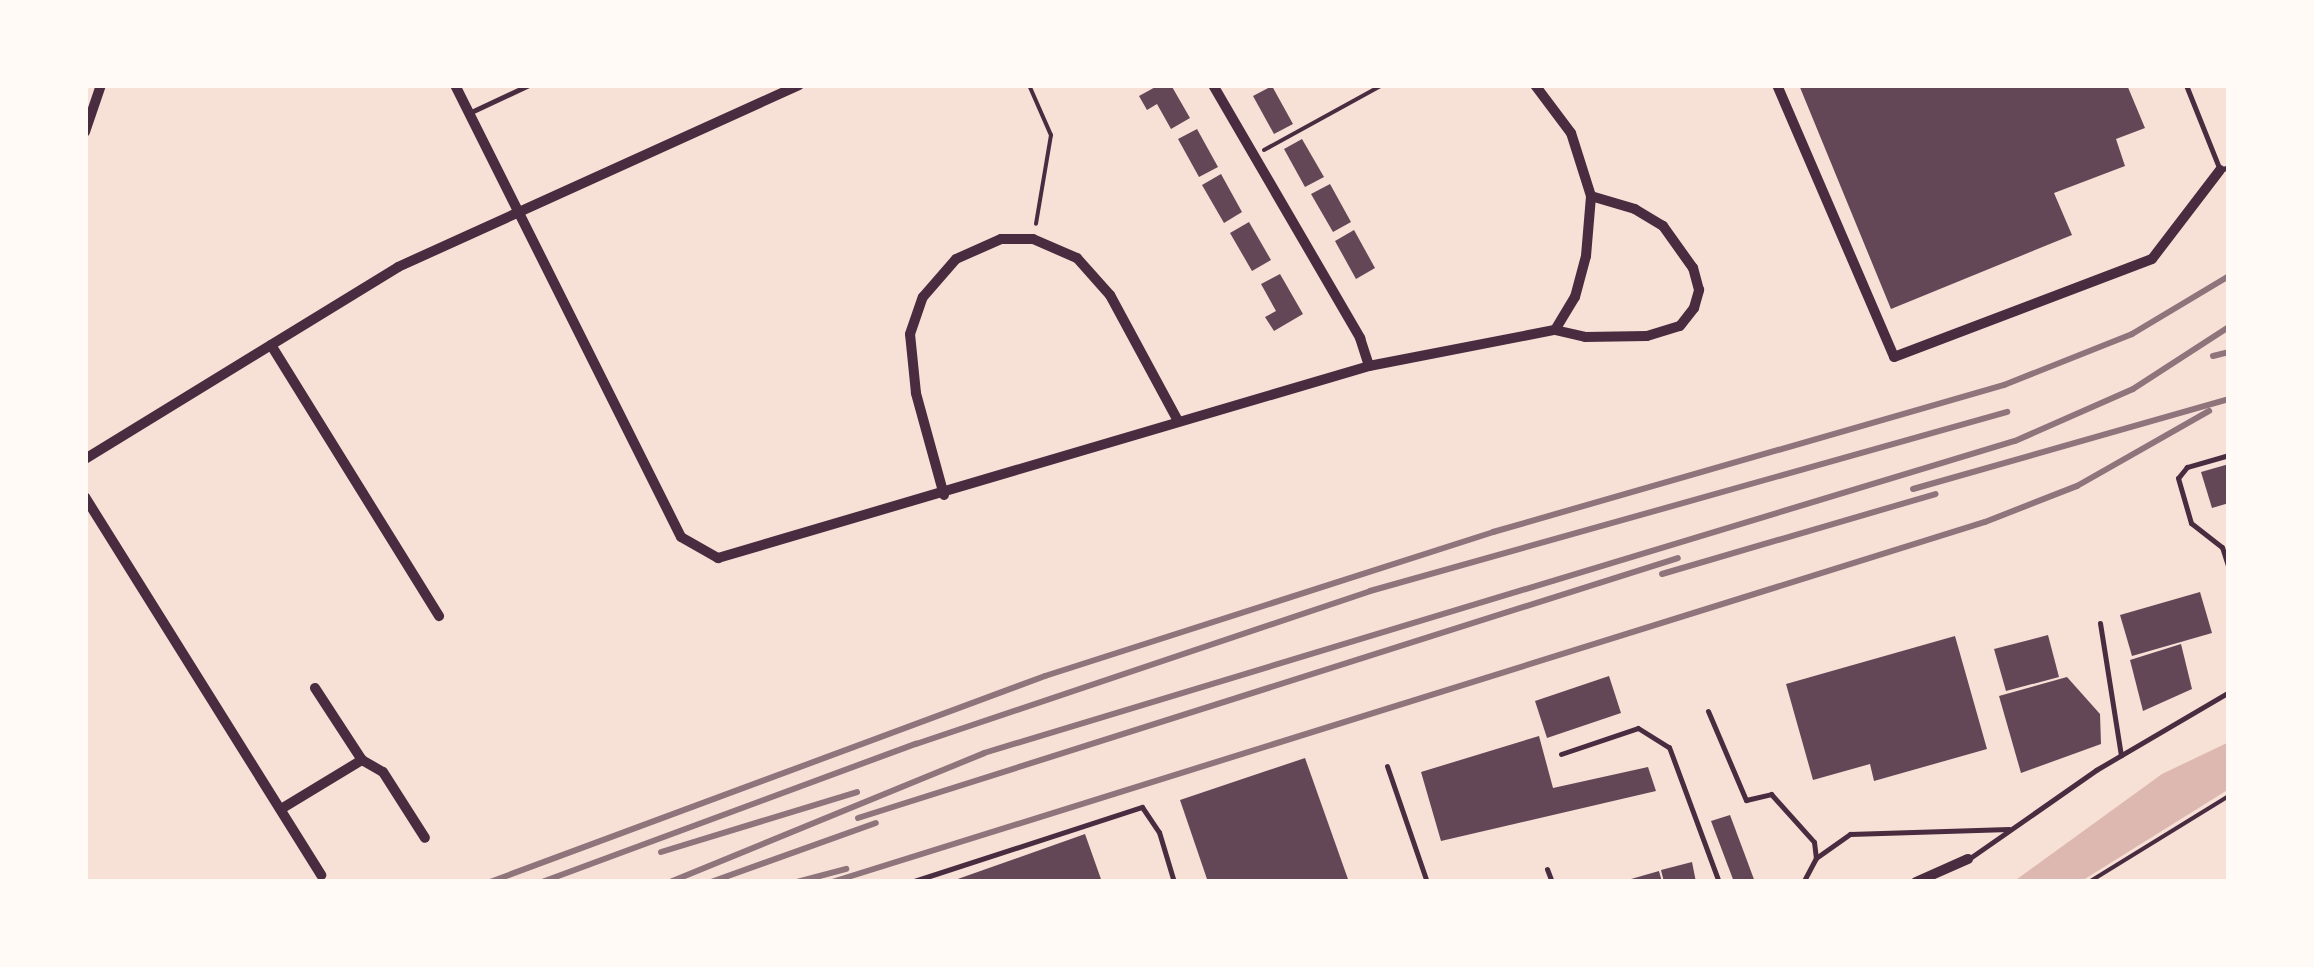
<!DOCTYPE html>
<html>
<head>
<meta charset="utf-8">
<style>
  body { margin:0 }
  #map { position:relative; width:2314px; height:967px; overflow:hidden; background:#f7e1d7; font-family:Raleway,sans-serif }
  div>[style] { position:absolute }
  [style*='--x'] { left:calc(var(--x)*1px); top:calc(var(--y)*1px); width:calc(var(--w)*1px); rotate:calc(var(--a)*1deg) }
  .water>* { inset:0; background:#dcb8b0 }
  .building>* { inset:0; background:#644757 }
  .path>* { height:4px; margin:-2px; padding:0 2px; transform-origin:2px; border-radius:2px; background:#4a2c40 }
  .service>* { height:5px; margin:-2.5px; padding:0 2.5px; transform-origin:2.5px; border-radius:2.5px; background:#4a2c40 }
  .minor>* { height:10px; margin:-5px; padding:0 5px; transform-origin:5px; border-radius:5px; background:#4a2c40 }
  .rail>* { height:6px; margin:-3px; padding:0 3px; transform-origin:3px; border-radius:3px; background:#8f747c }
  span { translate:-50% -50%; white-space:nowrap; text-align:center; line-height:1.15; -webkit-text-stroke:8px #fffaf5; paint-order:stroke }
  .frame { position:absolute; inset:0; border:88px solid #fffaf5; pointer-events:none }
</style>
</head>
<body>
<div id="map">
  <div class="water">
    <div style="clip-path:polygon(2229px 742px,2229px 789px,2080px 882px,2013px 882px,2162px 774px)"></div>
  </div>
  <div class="building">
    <div style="clip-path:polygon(1159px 85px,1171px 85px,1190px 118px,1171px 129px,1157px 104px,1147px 110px,1139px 96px)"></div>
    <div style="clip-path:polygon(1799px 85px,2127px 85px,2145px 128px,2116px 139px,2125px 166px,2054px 193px,2072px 235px,1891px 309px)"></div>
    <div style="clip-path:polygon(1272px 86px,1293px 124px,1274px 134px,1253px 96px)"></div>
    <div style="clip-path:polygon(1197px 129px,1218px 167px,1199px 177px,1178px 139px)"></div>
    <div style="clip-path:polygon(1302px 139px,1324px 177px,1305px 187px,1284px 149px)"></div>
    <div style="clip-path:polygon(1221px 174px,1242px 212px,1224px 223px,1202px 185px)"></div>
    <div style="clip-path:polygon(1330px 184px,1351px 222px,1333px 232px,1311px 194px)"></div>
    <div style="clip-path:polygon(1249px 222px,1271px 260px,1252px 271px,1230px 233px)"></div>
    <div style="clip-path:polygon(1354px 230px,1375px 268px,1356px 279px,1335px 241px)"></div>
    <div style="clip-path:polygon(1280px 274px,1303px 314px,1274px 331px,1265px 317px,1276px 311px,1261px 284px)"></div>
    <div style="clip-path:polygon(2229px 464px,2229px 503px,2212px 508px,2201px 472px)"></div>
    <div style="clip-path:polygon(2200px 592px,2212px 633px,2132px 656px,2120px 615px)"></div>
    <div style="clip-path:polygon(2048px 635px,2059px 677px,2006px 691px,1994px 649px)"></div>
    <div style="clip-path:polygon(1955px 636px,1987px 749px,1874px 781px,1870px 764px,1813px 780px,1786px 684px)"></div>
    <div style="clip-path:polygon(2181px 644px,2192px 689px,2143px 711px,2130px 660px)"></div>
    <div style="clip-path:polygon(1609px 676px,1621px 713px,1547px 738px,1535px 701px)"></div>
    <div style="clip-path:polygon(2067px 677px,2100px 714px,2101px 744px,2021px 773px,1999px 696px)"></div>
    <div style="clip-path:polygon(1539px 736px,1553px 788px,1648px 767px,1656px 791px,1441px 841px,1421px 772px)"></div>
    <div style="clip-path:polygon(1305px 758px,1349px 882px,1208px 882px,1180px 800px)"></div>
    <div style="clip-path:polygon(1730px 815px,1755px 882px,1734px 882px,1711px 821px)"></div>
    <div style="clip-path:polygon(1085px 834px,1102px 882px,952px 882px,952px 881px)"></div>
    <div style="clip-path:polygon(1692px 862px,1696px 882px,1664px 882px,1661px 870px)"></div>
    <div style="clip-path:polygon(1659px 871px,1662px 882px,1625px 882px,1624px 881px)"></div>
  </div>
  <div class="path">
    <div style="--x:1029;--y:85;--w:55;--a:66.3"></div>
    <div style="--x:1051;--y:135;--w:90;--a:99.6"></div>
    <div style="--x:1264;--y:150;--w:135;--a:-28.8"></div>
    <div style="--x:2089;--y:882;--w:164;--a:-31.6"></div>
  </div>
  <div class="service">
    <div style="--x:2186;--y:85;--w:92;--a:68.2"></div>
    <div style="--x:2220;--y:170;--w:9;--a:-18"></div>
    <div style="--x:469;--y:113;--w:66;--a:-25"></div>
    <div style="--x:2229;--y:455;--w:44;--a:164.1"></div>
    <div style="--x:2187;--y:467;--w:14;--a:129"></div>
    <div style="--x:2178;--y:478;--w:47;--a:73.9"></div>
    <div style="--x:2191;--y:523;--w:39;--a:38"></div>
    <div style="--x:2222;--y:547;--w:23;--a:72"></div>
    <div style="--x:2100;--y:623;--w:134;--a:81"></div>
    <div style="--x:1708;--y:711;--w:97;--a:66.9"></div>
    <div style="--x:1746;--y:800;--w:26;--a:-13"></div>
    <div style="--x:1771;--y:794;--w:64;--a:48.1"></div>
    <div style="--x:1814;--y:842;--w:16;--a:83"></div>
    <div style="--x:1816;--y:858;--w:27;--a:118"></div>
    <div style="--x:1561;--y:754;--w:81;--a:-18.7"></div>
    <div style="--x:1638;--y:728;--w:36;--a:32"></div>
    <div style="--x:1669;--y:747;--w:144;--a:69.7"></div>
    <div style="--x:1387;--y:766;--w:123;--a:71"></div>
    <div style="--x:1816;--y:858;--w:42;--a:-35.2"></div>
    <div style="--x:1850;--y:834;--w:159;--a:-1.8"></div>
    <div style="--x:1970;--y:858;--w:154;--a:-34.9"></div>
    <div style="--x:2096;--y:770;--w:154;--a:-30.4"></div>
    <div style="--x:1547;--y:869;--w:14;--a:69"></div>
    <div style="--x:911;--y:882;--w:243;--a:-18"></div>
    <div style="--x:1142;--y:807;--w:30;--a:56"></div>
    <div style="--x:1159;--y:832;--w:52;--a:73.3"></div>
  </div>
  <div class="minor">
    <div style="--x:455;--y:85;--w:505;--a:63.43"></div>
    <div style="--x:681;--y:537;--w:43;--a:29.6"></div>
    <div style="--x:718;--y:558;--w:679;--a:-16.43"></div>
    <div style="--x:1369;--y:366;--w:189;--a:-11"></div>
    <div style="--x:1555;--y:330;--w:39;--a:-59"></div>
    <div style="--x:1575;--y:297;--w:42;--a:-75"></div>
    <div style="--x:1586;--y:256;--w:60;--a:-85.2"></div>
    <div style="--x:1591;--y:196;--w:66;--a:-107.6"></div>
    <div style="--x:1571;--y:133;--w:60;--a:-126.9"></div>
    <div style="--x:1213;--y:85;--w:293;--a:59.8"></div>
    <div style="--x:1360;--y:338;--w:29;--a:72"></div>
    <div style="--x:1777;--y:85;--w:296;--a:66.7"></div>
    <div style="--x:1894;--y:357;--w:276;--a:-20.8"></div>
    <div style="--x:2152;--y:259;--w:112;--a:-52.6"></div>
    <div style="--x:85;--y:132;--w:50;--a:-71.2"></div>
    <div style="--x:1555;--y:330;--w:31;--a:13"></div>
    <div style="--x:1585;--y:337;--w:62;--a:-0.9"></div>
    <div style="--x:1647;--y:336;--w:34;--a:-17"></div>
    <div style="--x:1680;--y:326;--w:23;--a:-52"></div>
    <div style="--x:1694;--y:308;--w:19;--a:-74"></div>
    <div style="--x:1699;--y:290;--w:23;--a:-105"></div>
    <div style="--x:1693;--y:268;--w:52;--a:-125.5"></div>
    <div style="--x:1663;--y:226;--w:33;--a:-149"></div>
    <div style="--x:1635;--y:209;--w:46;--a:-163.5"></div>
    <div style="--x:271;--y:345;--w:319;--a:58.2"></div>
    <div style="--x:85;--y:459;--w:367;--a:-31.5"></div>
    <div style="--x:398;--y:267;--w:440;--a:-24.4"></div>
    <div style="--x:944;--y:495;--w:106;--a:-105.4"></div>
    <div style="--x:916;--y:393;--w:59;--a:-95.8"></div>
    <div style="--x:910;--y:334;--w:39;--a:-71"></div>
    <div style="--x:923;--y:297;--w:50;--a:-49"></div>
    <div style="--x:956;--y:259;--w:49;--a:-24"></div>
    <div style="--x:1001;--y:239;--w:32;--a:0"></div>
    <div style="--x:1033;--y:239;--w:48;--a:23.4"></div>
    <div style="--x:1077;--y:258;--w:50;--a:48.3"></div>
    <div style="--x:1110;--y:295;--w:143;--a:61.6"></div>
    <div style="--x:85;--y:497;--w:446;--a:58"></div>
    <div style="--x:315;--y:688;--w:86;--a:56.9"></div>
    <div style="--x:362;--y:760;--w:24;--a:30"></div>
    <div style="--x:383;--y:772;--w:78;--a:57.5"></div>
    <div style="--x:281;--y:809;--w:95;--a:-31.2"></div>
    <div style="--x:1916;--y:882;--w:57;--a:-23.9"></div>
  </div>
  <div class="rail">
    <div style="--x:2213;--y:356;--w:16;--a:-14"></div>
    <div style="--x:1913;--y:489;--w:329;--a:-15.9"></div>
    <div style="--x:1662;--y:574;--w:285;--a:-16.3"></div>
    <div style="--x:858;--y:818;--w:860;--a:-17.59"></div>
    <div style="--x:661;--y:852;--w:205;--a:-17"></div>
    <div style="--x:490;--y:882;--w:592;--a:-20.36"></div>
    <div style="--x:1045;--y:676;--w:471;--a:-17.8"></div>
    <div style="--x:1493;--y:532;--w:532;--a:-16.05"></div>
    <div style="--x:2004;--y:385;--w:138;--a:-21.7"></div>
    <div style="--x:2132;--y:334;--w:113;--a:-30.9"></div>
    <div style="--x:542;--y:882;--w:399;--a:-20.3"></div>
    <div style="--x:916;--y:744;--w:479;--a:-18.6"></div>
    <div style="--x:1370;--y:591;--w:662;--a:-15.7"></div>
    <div style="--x:670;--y:882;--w:339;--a:-22.3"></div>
    <div style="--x:984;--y:753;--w:1077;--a:-16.84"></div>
    <div style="--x:2015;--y:441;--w:129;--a:-23.8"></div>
    <div style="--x:2133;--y:389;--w:114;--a:-32.9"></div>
    <div style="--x:711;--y:882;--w:175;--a:-19.7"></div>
    <div style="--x:797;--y:882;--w:51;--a:-14.9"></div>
    <div style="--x:832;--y:882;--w:1208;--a:-17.34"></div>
    <div style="--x:1985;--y:522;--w:99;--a:-21.4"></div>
    <div style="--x:2077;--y:486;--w:152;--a:-29.6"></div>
  </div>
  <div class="frame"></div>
</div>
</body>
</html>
